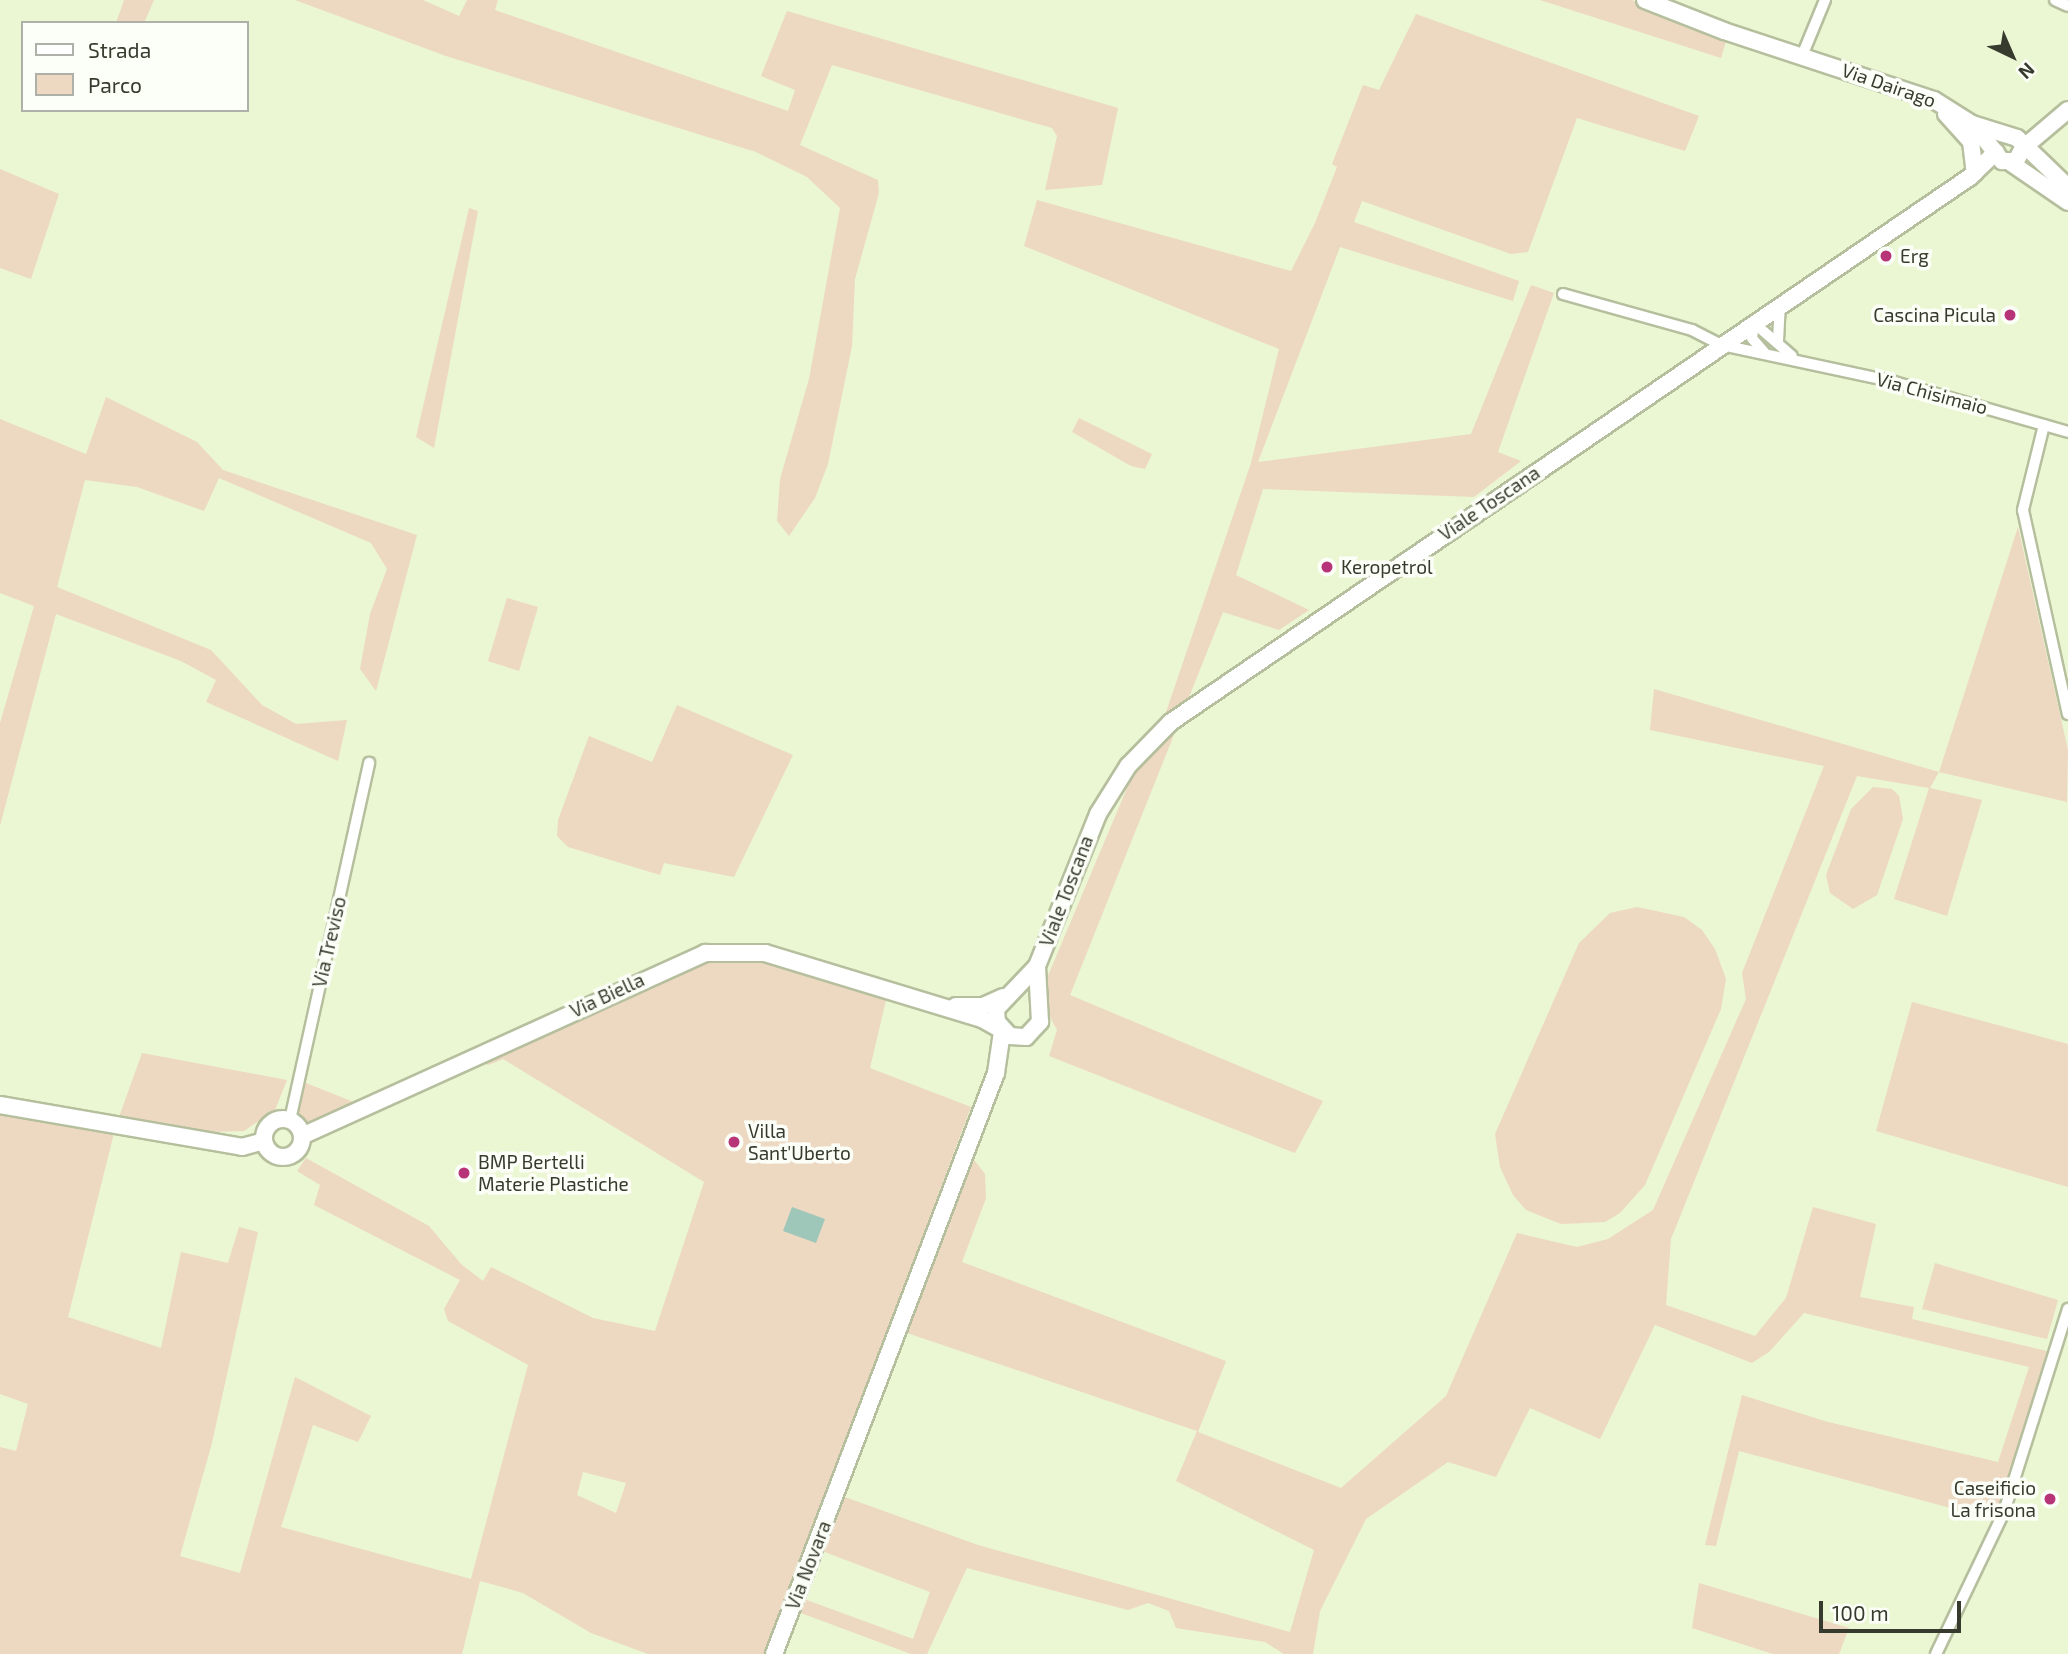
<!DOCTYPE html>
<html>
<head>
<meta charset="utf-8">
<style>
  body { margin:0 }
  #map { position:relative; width:2068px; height:1654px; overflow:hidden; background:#ebf6d3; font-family:"Exo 2",sans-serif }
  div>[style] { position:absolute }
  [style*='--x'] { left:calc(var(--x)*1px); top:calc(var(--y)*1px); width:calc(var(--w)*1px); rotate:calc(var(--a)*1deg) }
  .green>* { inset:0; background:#edd8c1 }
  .water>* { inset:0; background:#9ec7b9 }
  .roads { filter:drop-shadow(2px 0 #b5bf9e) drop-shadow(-2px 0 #b5bf9e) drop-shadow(0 2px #b5bf9e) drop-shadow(0 -2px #b5bf9e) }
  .street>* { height:10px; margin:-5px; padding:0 5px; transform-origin:5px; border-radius:5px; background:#fff }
  .secondary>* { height:16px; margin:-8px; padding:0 8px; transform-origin:8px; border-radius:8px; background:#fff }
  .secondary>.ring { margin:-8px; padding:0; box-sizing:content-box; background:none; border:16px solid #fff; border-radius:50% }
  .dots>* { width:19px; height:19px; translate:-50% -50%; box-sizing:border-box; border:4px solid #fcfff8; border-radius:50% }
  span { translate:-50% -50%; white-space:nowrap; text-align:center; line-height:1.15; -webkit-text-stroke:7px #fcfff8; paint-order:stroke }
  .street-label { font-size:19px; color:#373b2d }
  .poi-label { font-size:19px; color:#373b2d }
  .left { translate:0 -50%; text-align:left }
  .right { translate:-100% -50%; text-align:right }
  .legend { position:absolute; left:21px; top:21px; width:228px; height:91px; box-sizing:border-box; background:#fcfff8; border:2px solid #adb1a7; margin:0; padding:9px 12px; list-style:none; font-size:21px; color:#373b2d }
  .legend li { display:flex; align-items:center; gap:14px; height:35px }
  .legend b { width:35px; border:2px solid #adb1a7 }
  .north { position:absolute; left:1977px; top:21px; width:70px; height:70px; -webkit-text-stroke:5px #fcfff8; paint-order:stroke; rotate:136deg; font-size:19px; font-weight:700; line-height:28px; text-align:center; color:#373b2d }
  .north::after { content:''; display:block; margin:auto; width:24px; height:32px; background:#373b2d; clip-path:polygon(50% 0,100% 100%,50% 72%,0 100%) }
  .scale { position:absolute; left:1819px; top:1601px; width:142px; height:32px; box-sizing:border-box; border:4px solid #373b2d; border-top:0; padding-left:9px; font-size:21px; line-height:24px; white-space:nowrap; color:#373b2d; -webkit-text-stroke:5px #fcfff8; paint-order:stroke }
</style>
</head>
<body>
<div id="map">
  <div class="green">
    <div style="clip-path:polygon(124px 0,154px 0,144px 23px,116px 23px)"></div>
    <div style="clip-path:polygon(295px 0,423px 0,459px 16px,467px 0,498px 0,495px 10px,788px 111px,795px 90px,761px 76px,787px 11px,1118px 108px,1102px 185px,1045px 190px,1057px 136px,1052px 128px,832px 65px,800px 145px,878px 180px,879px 193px,855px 279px,852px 346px,828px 464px,815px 498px,789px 536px,777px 521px,780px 479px,809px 379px,840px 208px,807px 177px,756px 152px,446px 56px)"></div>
    <div style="clip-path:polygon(1540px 0,1632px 0,1727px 38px,1721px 58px)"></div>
    <div style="clip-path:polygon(1416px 14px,1699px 116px,1685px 151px,1577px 118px,1528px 252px,1511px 254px,1362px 201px,1354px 222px,1519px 281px,1513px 301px,1340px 247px,1258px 462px,1471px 434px,1531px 285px,1554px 293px,1498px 452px,1521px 461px,1474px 497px,1263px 489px,1236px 575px,1309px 610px,1279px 630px,1223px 612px,1070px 995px,1323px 1101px,1295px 1153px,1049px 1056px,1057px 1030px,1039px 997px,1130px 781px,1165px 715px,1251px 463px,1279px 349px,1024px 246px,1037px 200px,1291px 271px,1315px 223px,1337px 167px,1332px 164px,1363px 85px,1379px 90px)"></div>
    <div style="clip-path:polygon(0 169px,59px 194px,31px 279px,0 268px)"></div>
    <div style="clip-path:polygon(469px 208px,478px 211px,434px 448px,416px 437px)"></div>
    <div style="clip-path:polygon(106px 397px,197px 442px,223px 470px,417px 535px,376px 691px,360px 669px,370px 614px,387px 569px,371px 543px,219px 478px,204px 511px,137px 487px,85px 480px,57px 587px,211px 650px,262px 705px,296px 724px,347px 720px,338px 761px,206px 702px,216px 680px,181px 661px,56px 614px,0 826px,0 723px,34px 606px,0 593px,0 419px,86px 454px)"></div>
    <div style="clip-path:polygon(1079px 418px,1152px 454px,1145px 469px,1131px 466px,1072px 432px)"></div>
    <div style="clip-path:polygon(2018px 527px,2068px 750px,2067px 802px,1939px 772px,1930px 788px,1982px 800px,1947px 916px,1894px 899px,1929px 788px,1857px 776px,1671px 1239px,1666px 1305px,1755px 1336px,1786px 1298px,1813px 1207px,1876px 1224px,1860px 1297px,1914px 1307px,1912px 1319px,2047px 1351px,1998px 1511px,1986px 1507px,1984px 1517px,1739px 1451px,1716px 1546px,1705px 1545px,1742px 1395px,1828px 1422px,1998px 1462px,2029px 1367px,1804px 1313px,1769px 1352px,1752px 1363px,1655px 1325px,1600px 1439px,1530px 1408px,1496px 1477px,1448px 1462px,1366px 1519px,1320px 1611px,1313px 1654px,1284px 1654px,1265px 1642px,1176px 1628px,1169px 1611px,1148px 1603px,1128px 1610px,967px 1568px,927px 1654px,911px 1654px,798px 1612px,804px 1599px,913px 1639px,930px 1592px,822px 1551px,842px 1496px,978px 1545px,1290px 1632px,1314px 1550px,1176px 1481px,1197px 1431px,901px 1331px,971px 1156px,985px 1174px,986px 1198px,962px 1262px,1226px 1361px,1198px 1432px,1341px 1488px,1446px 1396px,1517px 1233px,1577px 1247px,1608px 1239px,1653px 1210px,1746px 999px,1742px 973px,1824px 766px,1650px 730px,1654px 689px,1939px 772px)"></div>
    <div style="clip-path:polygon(507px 598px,538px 607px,519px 671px,488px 661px)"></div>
    <div style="clip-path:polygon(677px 705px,793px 755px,734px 877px,664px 863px,660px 875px,568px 847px,557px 836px,558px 820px,589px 736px,652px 762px)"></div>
    <div style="clip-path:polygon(1873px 787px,1892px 789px,1899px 796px,1903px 819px,1877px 895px,1853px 909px,1830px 893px,1826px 875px,1851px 809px)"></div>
    <div style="clip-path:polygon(1637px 907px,1684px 917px,1702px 930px,1715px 949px,1726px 979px,1721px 1009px,1645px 1185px,1620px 1213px,1605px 1222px,1561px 1224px,1526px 1210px,1513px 1195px,1500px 1167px,1495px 1134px,1579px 943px,1610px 913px)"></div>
    <div style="clip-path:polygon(evenodd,705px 958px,763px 960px,886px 1000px,870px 1068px,971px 1107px,766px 1654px,648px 1654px,591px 1633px,523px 1593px,480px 1581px,462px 1654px,0 1654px,0 1447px,16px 1451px,28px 1404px,0 1394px,0 1110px,114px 1133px,68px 1317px,161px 1348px,181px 1252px,228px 1263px,239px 1227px,258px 1232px,212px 1443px,180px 1556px,240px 1573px,295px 1377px,371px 1416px,358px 1442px,313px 1425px,281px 1527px,471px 1579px,528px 1365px,448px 1321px,444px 1309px,460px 1280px,314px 1205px,320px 1185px,297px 1171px,306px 1158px,429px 1226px,461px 1264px,483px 1281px,491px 1267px,593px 1318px,655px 1331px,704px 1182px,503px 1059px,488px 1065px,476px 1057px,705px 958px,583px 1472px,626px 1483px,616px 1513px,577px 1495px,583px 1472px)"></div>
    <div style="clip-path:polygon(1912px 1002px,2068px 1044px,2068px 1187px,1876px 1131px)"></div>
    <div style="clip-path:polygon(142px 1053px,287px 1080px,275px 1110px,244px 1131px,210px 1132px,119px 1117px)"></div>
    <div style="clip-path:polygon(301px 1081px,361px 1105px,309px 1126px,295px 1111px)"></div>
    <div style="clip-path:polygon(1935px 1263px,2058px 1300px,2047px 1339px,1922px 1309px)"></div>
    <div style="clip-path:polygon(1699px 1583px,1849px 1628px,1839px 1654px,1773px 1654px,1692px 1628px)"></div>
  </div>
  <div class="water">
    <div style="clip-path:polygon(792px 1207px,825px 1219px,816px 1243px,783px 1231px)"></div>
  </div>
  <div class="roads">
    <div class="street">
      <div style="--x:2055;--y:0;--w:14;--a:25"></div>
      <div style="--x:1802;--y:56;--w:61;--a:-67.7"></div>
      <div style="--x:1563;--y:294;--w:134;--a:15.6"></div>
      <div style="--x:1692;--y:330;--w:34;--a:27"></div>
      <div style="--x:1722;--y:345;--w:176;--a:12.1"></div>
      <div style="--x:1894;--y:382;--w:181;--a:16"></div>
      <div style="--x:1778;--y:341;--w:35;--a:-87"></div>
      <div style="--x:1764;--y:352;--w:18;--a:-131"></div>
      <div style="--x:1752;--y:338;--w:15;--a:-82"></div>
      <div style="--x:1754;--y:323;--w:50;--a:41"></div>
      <div style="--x:2044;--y:425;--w:88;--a:103.9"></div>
      <div style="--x:2023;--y:510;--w:209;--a:77.6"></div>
      <div style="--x:290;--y:1120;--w:366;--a:-77.5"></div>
      <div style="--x:1936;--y:1654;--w:157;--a:-64.4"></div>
      <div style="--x:2004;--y:1512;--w:213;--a:-72.5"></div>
    </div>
    <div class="secondary">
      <div style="--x:1645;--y:0;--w:85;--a:21.4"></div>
      <div style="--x:1724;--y:31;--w:221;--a:18.2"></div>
      <div style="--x:1934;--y:100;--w:45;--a:32.3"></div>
      <div style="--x:1972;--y:124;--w:47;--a:17.3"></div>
      <div style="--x:2017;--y:138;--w:71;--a:43.9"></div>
      <div style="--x:1946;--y:114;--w:38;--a:48"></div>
      <div style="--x:1971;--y:142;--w:31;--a:83"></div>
      <div style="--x:1974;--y:125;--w:46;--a:52.1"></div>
      <div style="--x:2002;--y:161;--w:14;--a:0"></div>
      <div style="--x:2016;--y:161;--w:15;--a:-62"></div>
      <div style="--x:2023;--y:148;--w:59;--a:-40.2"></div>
      <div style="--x:2011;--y:163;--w:69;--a:34.4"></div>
      <div style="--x:1037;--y:966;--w:59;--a:133.6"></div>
      <div style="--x:996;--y:1009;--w:13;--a:86"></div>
      <div style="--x:997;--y:1022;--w:19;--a:47"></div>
      <div style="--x:1010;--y:1036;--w:16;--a:4"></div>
      <div style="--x:1026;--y:1037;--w:21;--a:-47"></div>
      <div style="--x:1040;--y:1022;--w:56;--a:-93.1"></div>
      <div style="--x:1037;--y:966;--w:164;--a:-68.1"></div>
      <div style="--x:1098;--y:814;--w:57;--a:-58"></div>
      <div style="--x:1128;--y:766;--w:62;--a:-45.7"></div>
      <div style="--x:1171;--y:722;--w:967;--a:-34.3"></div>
      <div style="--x:1970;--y:177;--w:36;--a:-44"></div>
      <div style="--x:956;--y:1006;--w:27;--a:0"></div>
      <div style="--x:983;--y:1006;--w:22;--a:-24"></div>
      <div style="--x:0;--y:1105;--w:246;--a:9.8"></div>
      <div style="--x:242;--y:1147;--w:23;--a:-15"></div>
      <div class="ring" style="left:264px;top:1119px;width:22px;height:22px"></div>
      <div style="--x:302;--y:1136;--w:443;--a:-24.4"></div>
      <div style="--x:705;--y:953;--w:60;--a:0"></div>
      <div style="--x:765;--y:953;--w:227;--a:16.9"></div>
      <div style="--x:982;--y:1019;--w:21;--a:29"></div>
      <div style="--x:774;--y:1654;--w:622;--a:-69.09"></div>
      <div style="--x:996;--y:1073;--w:41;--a:-81.7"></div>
    </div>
  </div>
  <div class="dots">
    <div style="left:1886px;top:256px;background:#b83479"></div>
    <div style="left:2010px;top:315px;background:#b83479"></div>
    <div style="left:1327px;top:567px;background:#b83479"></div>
    <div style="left:734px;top:1142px;background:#b83479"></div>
    <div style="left:464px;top:1173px;background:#b83479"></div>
    <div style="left:2050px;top:1499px;background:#b83479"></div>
  </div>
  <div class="street-label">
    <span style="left:1889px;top:85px;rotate:19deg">Via Dairago</span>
    <span style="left:1932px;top:393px;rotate:15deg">Via Chisimaio</span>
    <span style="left:1489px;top:503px;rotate:-34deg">Viale Toscana</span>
    <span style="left:1066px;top:891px;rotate:-69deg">Viale Toscana</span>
    <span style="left:329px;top:942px;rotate:-77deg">Via Treviso</span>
    <span style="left:607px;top:995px;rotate:-25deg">Via Biella</span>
    <span style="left:808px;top:1565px;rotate:-69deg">Via Novara</span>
  </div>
  <div class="poi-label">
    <span class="left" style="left:1900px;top:256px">Erg</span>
    <span class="right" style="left:1996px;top:315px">Cascina Picula</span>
    <span class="left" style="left:1341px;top:567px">Keropetrol</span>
    <span class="left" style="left:748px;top:1142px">Villa<br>Sant'Uberto</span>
    <span class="left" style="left:478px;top:1173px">BMP Bertelli<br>Materie Plastiche</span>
    <span class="right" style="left:2036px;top:1499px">Caseificio<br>La frisona</span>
  </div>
  <ul class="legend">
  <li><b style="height:9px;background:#fff"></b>Strada</li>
  <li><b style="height:19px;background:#edd8c1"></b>Parco</li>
  </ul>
  <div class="north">N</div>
  <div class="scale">100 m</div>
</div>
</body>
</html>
